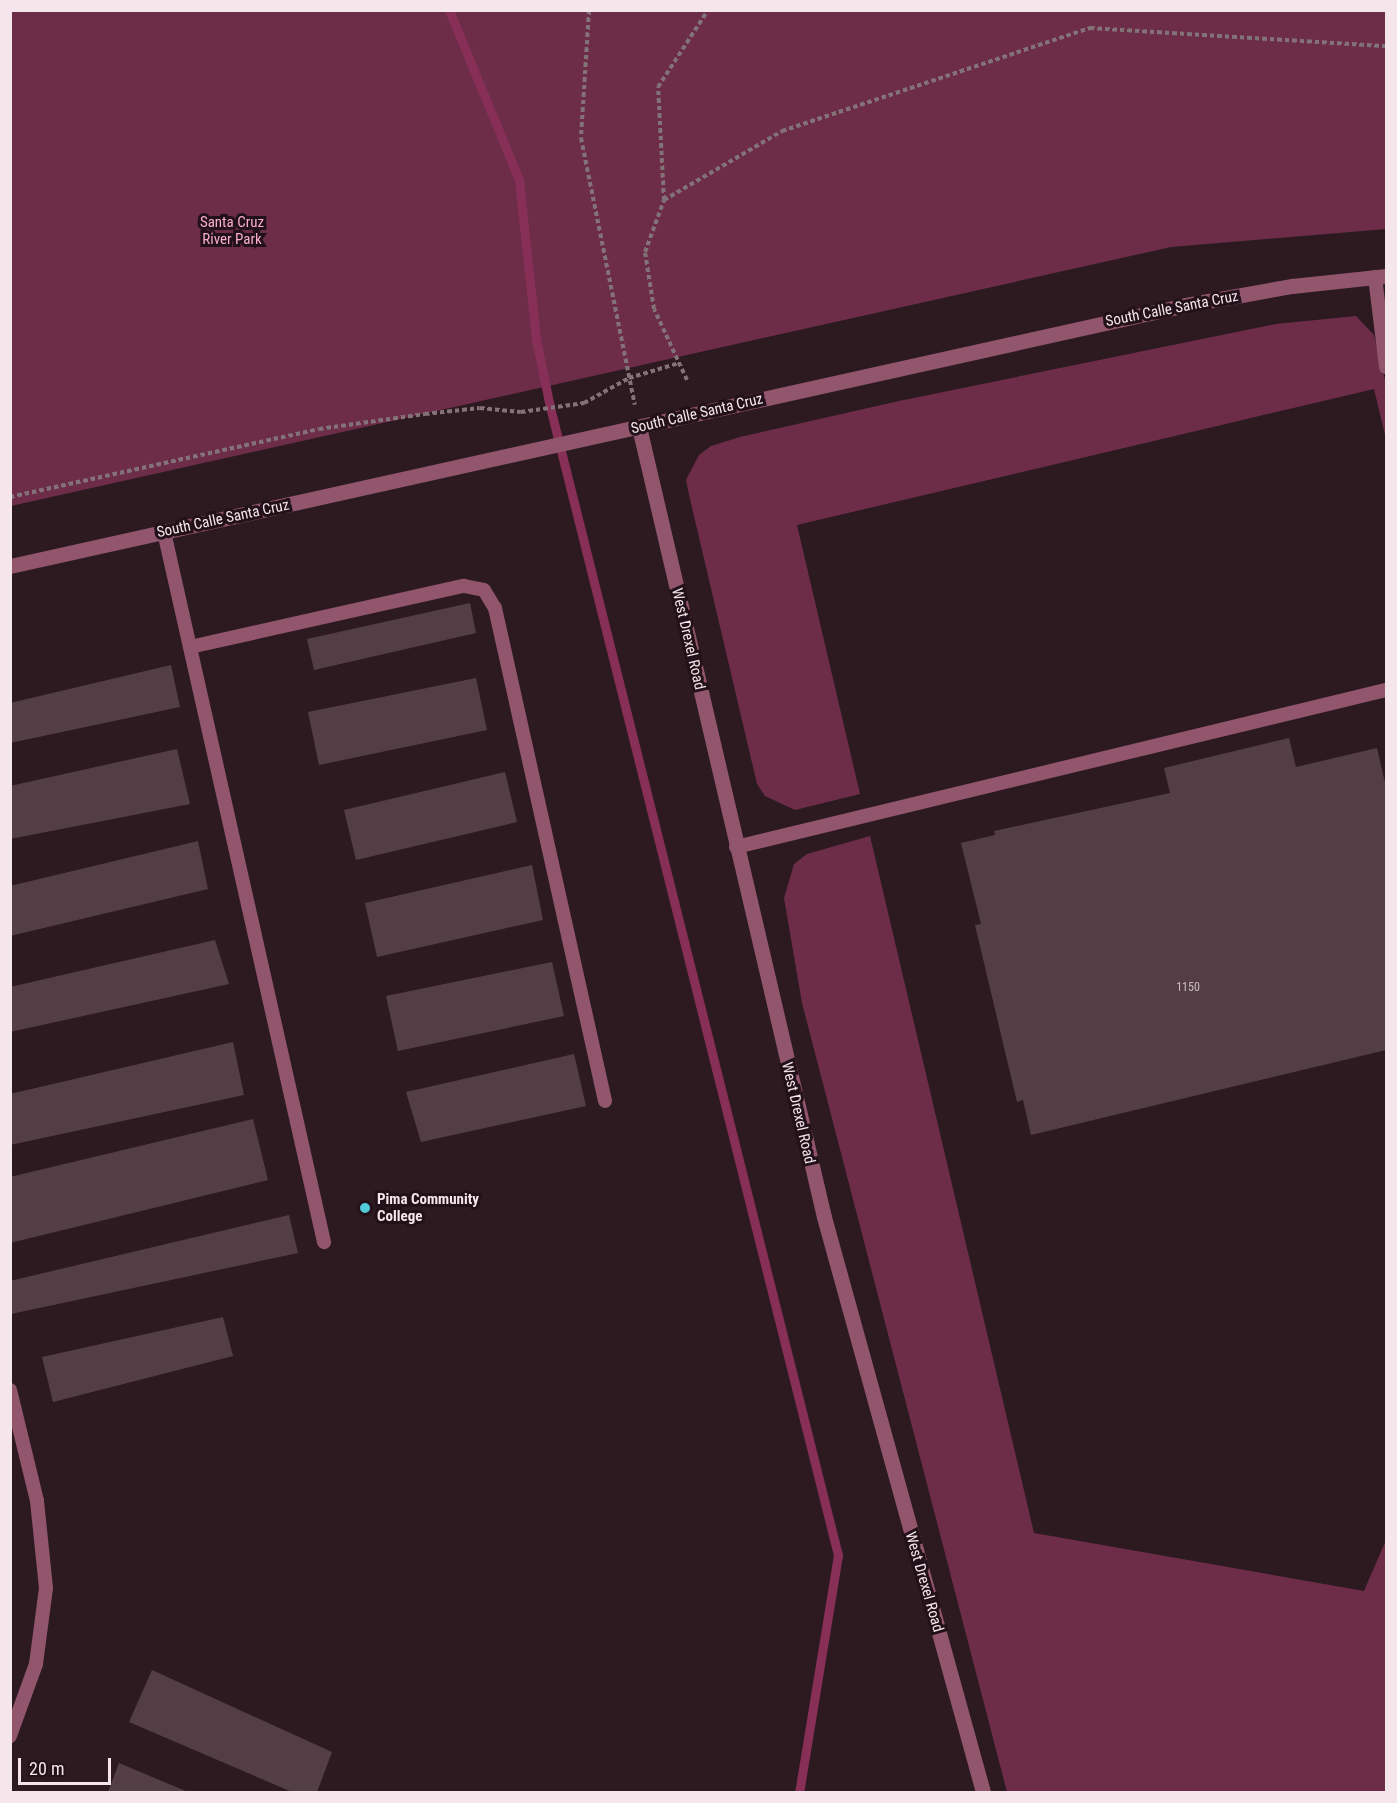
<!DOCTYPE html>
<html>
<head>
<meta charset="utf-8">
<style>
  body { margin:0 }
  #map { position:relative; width:1397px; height:1803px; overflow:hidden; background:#2d1a21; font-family:"Roboto Condensed",sans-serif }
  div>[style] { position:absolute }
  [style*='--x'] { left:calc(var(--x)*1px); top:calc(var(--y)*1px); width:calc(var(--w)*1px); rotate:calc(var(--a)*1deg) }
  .green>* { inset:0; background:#6d2d49 }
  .stream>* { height:9px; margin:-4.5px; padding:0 4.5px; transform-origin:4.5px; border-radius:4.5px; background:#882f57 }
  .building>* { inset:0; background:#543e46 }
  .path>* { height:4px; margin-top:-2px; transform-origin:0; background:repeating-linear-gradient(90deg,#837278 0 4.5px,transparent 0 7.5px) }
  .service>* { height:14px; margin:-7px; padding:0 7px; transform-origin:7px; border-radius:7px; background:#91556c }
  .tertiary>* { height:15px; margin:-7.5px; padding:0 7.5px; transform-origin:7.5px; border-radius:7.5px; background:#91556c }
  .dots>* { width:16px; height:16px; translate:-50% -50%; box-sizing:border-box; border:3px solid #221118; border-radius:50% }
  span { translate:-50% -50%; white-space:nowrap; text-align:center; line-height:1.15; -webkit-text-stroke:6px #221118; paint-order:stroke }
  .number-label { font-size:12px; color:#ccbcc2 }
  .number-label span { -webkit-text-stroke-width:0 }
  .park-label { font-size:15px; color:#faaeca }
  .street-label { font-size:15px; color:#f4e6eb }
  .poi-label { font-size:15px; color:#f4e6eb; font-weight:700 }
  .left { translate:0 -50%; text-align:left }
  .frame { position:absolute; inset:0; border:12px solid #f4e6eb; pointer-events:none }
  .scale { position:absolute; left:18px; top:1758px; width:93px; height:27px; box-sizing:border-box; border:3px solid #f4e6eb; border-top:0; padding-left:8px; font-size:18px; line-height:21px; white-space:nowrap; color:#f4e6eb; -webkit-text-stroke:4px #221118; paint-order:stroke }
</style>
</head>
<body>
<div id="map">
  <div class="green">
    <div style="clip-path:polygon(10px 11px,1386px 11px,1386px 229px,1171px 247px,11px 506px)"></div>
    <div style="clip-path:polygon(1356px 316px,1374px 335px,1386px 384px,1386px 439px,1374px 389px,797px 525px,860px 794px,795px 810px,765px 796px,757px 784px,690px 499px,686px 480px,699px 455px,711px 446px,740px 437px,899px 401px,1276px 324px)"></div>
    <div style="clip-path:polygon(870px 836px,1034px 1533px,1364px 1591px,1386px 1540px,1386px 1792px,1007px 1792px,802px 1003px,784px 898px,794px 864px,807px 854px)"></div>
  </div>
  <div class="stream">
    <div style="--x:449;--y:10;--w:184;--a:67.6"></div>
    <div style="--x:519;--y:180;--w:160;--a:83.9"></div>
    <div style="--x:536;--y:339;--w:69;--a:78.4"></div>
    <div style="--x:550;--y:407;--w:1184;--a:75.92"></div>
    <div style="--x:838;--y:1555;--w:240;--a:99.3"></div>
  </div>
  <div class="building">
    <div style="clip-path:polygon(470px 603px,476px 633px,314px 670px,307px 639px)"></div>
    <div style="clip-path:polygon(171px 665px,180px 707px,10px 743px,10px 703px)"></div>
    <div style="clip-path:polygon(476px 678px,487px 730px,319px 765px,308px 712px)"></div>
    <div style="clip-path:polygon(1289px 738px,1296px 767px,1377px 748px,1386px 787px,1386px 1050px,1031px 1135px,1023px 1100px,1017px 1102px,975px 925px,981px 924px,961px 843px,995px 835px,994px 831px,1170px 793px,1164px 768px)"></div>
    <div style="clip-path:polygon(177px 749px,190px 804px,10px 839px,10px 786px)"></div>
    <div style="clip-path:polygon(505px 772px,517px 822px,356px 860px,344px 810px)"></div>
    <div style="clip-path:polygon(198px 841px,208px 889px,10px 936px,10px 886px)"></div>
    <div style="clip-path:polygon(532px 865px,543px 920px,377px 957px,365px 903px)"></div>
    <div style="clip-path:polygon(215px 940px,229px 984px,10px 1032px,10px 987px)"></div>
    <div style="clip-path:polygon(552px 962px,564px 1016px,398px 1051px,386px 996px)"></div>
    <div style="clip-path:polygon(233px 1042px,244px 1095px,10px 1145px,10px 1094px)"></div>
    <div style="clip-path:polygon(574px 1054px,586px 1106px,421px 1142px,406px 1092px)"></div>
    <div style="clip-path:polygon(253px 1119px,268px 1180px,10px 1243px,10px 1177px)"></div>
    <div style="clip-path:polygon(289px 1215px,298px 1253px,11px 1314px,10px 1281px)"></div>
    <div style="clip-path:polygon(223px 1317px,233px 1356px,53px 1402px,42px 1357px)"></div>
    <div style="clip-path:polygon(152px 1670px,332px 1752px,317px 1792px,292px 1792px,129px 1722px)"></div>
    <div style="clip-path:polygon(119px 1763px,188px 1792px,108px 1792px)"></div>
  </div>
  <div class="path">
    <div style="--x:589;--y:10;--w:128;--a:93.6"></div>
    <div style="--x:581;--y:138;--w:272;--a:78.6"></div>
    <div style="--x:664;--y:200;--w:113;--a:-93"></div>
    <div style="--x:658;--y:87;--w:92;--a:-57"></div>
    <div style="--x:687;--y:380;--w:78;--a:-114.9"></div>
    <div style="--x:654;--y:309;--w:58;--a:-99"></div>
    <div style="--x:645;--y:252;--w:55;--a:-69.9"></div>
    <div style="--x:664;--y:200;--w:137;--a:-30.3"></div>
    <div style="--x:782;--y:131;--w:325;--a:-18.5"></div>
    <div style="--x:1090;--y:28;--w:297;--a:3.5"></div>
    <div style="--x:10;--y:497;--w:316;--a:-12.4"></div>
    <div style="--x:319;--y:429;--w:107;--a:-8.1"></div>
    <div style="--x:425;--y:414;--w:55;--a:-6.2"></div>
    <div style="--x:480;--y:408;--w:41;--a:5.6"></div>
    <div style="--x:521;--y:412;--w:64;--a:-8.1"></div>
    <div style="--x:584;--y:403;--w:51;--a:-29.1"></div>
    <div style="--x:629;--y:378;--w:52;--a:-16.7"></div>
  </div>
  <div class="service">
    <div style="--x:1375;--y:277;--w:91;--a:83"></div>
    <div style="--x:164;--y:532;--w:728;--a:77.3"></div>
    <div style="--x:190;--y:647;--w:281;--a:-12.6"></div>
    <div style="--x:464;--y:586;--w:20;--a:11"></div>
    <div style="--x:484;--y:590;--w:21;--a:59"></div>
    <div style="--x:495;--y:608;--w:505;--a:77.42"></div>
    <div style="--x:736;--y:847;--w:669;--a:-13.58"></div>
    <div style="--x:10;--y:1390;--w:114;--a:76.3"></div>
    <div style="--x:37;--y:1501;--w:87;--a:84.1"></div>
    <div style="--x:46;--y:1588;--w:77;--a:97.5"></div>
    <div style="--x:36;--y:1664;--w:77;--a:109.9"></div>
  </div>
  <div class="tertiary">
    <div style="--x:639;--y:427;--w:811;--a:76.82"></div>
    <div style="--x:824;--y:1217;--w:597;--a:74.54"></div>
    <div style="--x:10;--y:566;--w:1205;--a:-12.51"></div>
    <div style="--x:1186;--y:305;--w:108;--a:-10.2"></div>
    <div style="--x:1292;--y:286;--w:95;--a:-6.1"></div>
  </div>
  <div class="dots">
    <div style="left:365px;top:1208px;background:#52cbd9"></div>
  </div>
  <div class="number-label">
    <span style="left:1188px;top:988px">1150</span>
  </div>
  <div class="park-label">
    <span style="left:232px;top:231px">Santa Cruz<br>River Park</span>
  </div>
  <div class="street-label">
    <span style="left:1172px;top:309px;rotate:-11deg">South Calle Santa Cruz</span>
    <span style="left:697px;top:414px;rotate:-13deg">South Calle Santa Cruz</span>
    <span style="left:223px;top:519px;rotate:-12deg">South Calle Santa Cruz</span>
    <span style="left:688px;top:639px;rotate:77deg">West Drexel Road</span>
    <span style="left:798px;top:1113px;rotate:77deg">West Drexel Road</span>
    <span style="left:924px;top:1582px;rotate:74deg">West Drexel Road</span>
  </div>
  <div class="poi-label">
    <span class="left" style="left:377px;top:1208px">Pima Community<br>College</span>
  </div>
  <div class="frame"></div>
  <div class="scale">20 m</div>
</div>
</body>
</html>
